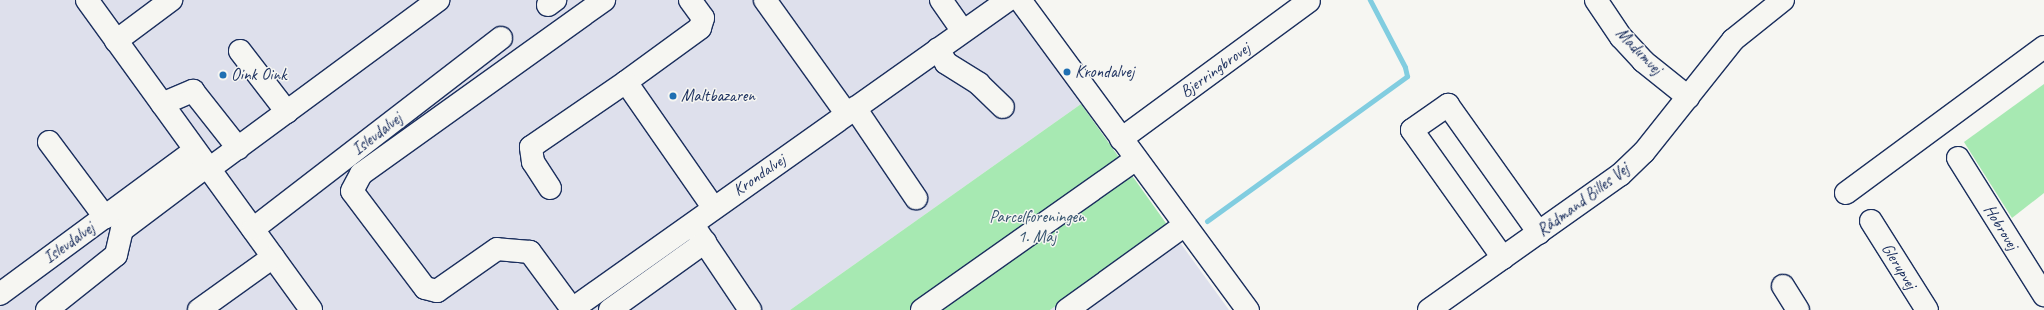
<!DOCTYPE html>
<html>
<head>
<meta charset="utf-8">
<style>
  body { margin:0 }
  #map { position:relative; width:2044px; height:310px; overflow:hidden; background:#f6f6f2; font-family:Caveat,sans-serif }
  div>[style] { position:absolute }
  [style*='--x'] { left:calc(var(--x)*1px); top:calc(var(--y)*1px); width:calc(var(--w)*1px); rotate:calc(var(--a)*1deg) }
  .built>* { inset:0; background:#dee0ec }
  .green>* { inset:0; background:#a7e9b2 }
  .stream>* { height:5px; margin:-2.5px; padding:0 2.5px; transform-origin:2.5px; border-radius:2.5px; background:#81cde0 }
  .roads { filter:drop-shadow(1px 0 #1b2f5e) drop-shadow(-1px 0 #1b2f5e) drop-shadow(0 1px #1b2f5e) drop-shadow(0 -1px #1b2f5e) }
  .minor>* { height:22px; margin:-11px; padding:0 11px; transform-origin:11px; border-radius:11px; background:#f6f6f2 }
  .dots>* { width:11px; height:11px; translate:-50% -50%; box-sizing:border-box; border:2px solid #f6f6f2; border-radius:50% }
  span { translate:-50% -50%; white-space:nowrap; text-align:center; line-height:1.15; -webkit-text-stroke:3px #f6f6f2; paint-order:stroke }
  .street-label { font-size:17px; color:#1b2f5e }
  .poi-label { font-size:17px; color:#1b2f5e }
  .left { translate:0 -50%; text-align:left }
  .park-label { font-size:17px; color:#37546f }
</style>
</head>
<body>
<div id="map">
  <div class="built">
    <div style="clip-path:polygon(0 0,1006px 0,1081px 104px,790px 310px,0 310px)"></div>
    <div style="clip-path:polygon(1168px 226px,1229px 310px,1050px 310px)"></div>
  </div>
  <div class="green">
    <div style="clip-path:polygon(2044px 84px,2044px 193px,2012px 218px,1964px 142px)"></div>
    <div style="clip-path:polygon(1081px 104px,1168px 226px,1050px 310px,790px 310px)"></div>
  </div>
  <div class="stream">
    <div style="--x:1207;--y:221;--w:247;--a:-35.9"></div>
    <div style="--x:1407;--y:76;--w:9;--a:-103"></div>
    <div style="--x:1405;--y:67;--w:76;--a:-117.6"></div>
  </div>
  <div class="roads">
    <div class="minor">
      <div style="--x:87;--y:0;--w:382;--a:54.1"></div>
      <div style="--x:690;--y:0;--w:22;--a:54"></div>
      <div style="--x:703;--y:18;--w:10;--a:107"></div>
      <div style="--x:700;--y:28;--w:92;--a:143.9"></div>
      <div style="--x:626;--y:82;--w:152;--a:55.2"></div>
      <div style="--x:765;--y:0;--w:139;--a:54.4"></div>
      <div style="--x:941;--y:0;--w:38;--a:55"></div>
      <div style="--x:1020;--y:0;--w:385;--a:53.7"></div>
      <div style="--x:1596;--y:0;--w:45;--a:56"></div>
      <div style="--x:1621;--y:37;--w:33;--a:47"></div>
      <div style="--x:1643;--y:61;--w:58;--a:38.7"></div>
      <div style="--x:548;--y:5;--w:9;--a:-36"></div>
      <div style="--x:116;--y:41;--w:69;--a:-36.7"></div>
      <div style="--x:938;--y:49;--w:16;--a:60"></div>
      <div style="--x:946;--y:63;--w:39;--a:32"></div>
      <div style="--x:979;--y:84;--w:33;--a:44"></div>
      <div style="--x:240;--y:51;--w:77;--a:52.4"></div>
      <div style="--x:162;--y:104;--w:34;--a:-23"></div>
      <div style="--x:193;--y:91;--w:73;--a:51.7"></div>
      <div style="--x:855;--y:108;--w:109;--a:55.9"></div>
      <div style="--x:1121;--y:139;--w:233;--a:-36.3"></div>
      <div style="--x:49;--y:142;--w:94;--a:53.3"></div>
      <div style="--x:1958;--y:158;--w:162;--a:57.9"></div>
      <div style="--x:209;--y:169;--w:285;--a:-36.4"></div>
      <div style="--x:550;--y:188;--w:31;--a:-123"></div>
      <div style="--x:533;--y:162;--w:15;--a:-98"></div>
      <div style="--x:531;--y:147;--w:115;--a:-34.4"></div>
      <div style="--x:1846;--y:193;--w:246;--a:-36.4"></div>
      <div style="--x:1871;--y:221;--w:105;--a:57.8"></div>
      <div style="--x:253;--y:229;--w:313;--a:-37.6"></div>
      <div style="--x:697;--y:231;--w:95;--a:56.1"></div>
      <div style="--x:1503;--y:258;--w:157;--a:-125.4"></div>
      <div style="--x:1412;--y:130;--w:44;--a:-34.8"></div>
      <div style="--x:1448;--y:105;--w:157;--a:54.6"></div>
      <div style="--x:1783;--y:286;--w:28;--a:58"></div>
      <div style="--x:0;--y:294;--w:242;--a:-36.4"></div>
      <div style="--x:572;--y:309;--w:71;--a:-126.4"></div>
      <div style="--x:530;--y:252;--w:33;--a:-175"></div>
      <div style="--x:497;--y:249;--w:73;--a:145"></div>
      <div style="--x:437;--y:291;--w:12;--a:-166"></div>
      <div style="--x:425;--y:288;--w:121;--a:-127"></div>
      <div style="--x:352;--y:191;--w:19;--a:-62"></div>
      <div style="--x:361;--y:174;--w:299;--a:-35.6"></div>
      <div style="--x:47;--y:310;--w:88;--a:-38.6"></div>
      <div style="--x:116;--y:255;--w:26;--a:-77"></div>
      <div style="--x:122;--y:230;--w:106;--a:-37"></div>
      <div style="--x:199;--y:310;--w:91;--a:-35.6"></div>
      <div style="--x:571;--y:310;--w:536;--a:-35.35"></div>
      <div style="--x:610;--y:310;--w:117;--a:-35.6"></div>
      <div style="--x:922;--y:310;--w:262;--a:-35.2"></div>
      <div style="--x:1067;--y:310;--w:145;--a:-35.8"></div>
      <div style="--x:1429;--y:310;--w:234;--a:-35.3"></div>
      <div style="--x:1620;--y:175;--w:33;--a:-44"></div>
      <div style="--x:1644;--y:152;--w:143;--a:-51.5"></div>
      <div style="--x:1733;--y:40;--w:64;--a:-38.7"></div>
    </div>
  </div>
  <div class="dots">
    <div style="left:1067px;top:72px;background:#1f6fb2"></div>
    <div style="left:223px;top:75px;background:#1f6fb2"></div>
    <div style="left:673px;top:96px;background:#1f6fb2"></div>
  </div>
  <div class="street-label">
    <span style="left:1639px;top:51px;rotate:46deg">Madumvej</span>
    <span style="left:1215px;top:70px;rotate:-36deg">Bjerringbrovej</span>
    <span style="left:377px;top:134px;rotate:-38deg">Islevdalvej</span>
    <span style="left:759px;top:175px;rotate:-35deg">Krondalvej</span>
    <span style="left:1583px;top:200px;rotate:-37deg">Rådmand Billes Vej</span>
    <span style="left:2001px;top:227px;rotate:58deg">Hobrovej</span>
    <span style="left:69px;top:243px;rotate:-36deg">Islevdalvej</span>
    <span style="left:1899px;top:266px;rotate:58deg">Glerupvej</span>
  </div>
  <div class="poi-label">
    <span class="left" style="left:1075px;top:72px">Krondalvej</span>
    <span class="left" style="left:231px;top:75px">Oink Oink</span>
    <span class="left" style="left:681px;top:96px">Maltbazaren</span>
  </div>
  <div class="park-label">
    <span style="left:1037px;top:227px">Parcelforeningen<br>1. Maj</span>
  </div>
</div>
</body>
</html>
